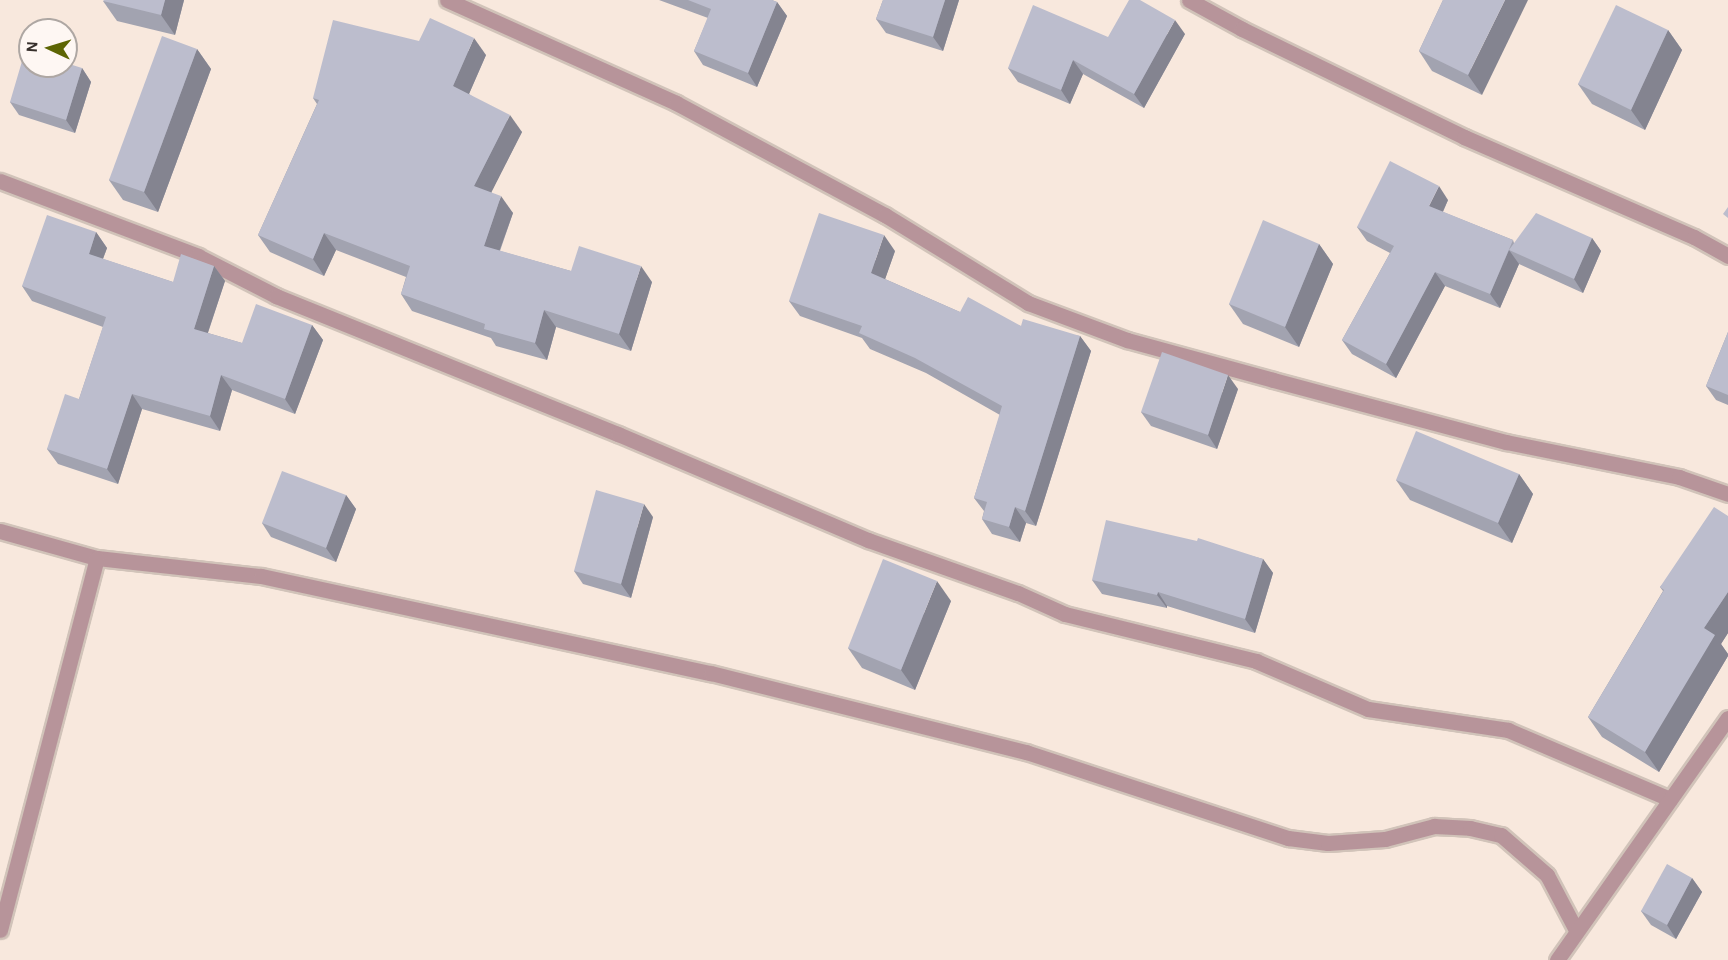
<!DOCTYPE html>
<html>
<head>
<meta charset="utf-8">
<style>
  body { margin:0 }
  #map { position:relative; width:1728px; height:960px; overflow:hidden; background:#f8e8dd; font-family:"Alegreya Sans",sans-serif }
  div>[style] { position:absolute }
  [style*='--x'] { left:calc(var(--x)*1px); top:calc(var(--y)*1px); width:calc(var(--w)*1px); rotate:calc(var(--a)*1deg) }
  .roads { filter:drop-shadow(2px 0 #d1c3b9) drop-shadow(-2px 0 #d1c3b9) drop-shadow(0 2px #d1c3b9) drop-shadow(0 -2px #d1c3b9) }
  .minor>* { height:15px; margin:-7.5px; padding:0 7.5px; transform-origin:7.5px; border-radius:7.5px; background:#b7949a }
  .wall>* { inset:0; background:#a2a3b0 }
  .shaded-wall>* { inset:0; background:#848490 }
  .building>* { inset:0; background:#bcbdcd }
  span { translate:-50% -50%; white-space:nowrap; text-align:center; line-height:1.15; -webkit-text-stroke:5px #fef7f3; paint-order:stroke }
  .north { position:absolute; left:18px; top:18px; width:60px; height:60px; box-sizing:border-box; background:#fef7f3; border:2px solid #aea7a3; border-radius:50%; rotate:274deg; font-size:16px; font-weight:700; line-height:24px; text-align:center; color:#362f2b }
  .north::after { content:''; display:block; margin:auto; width:21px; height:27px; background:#5d6503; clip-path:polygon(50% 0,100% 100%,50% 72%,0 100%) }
</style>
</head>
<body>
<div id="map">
  <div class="roads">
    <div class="minor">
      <div style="--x:447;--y:0;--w:251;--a:24.2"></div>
      <div style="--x:676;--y:103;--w:237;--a:28.2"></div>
      <div style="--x:885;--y:215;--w:168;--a:31.6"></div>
      <div style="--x:1028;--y:303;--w:106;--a:20.5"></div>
      <div style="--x:1127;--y:340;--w:151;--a:15.3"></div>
      <div style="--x:1273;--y:380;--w:241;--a:14.9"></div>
      <div style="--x:1506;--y:442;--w:177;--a:11.4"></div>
      <div style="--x:1679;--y:477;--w:52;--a:19.1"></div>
      <div style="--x:1189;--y:0;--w:60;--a:28.7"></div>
      <div style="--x:1242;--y:29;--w:247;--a:25.9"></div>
      <div style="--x:1464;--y:137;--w:251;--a:23.5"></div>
      <div style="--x:1694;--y:237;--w:39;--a:29"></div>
      <div style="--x:0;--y:181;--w:212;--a:20.7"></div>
      <div style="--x:198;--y:256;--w:88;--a:27.1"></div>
      <div style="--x:276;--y:296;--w:369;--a:22"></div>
      <div style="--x:618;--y:434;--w:272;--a:23"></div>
      <div style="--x:868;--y:540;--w:159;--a:19.5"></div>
      <div style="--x:1018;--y:593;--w:51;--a:24.1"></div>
      <div style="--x:1065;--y:614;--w:197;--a:13.8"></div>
      <div style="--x:1256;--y:661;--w:122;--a:23.2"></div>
      <div style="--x:1368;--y:709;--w:142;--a:8.5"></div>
      <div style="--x:1508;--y:730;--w:176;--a:23.1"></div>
      <div style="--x:0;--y:531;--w:101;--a:15.6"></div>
      <div style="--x:97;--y:558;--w:165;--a:6.3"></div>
      <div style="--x:261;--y:576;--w:460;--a:12.2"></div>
      <div style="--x:711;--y:673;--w:325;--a:14.1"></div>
      <div style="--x:1026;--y:752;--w:276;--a:18.2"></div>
      <div style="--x:1288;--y:838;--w:40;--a:7.1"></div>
      <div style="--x:1328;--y:843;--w:57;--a:-4"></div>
      <div style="--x:1385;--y:839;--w:51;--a:-14.9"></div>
      <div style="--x:1434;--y:826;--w:36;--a:3"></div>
      <div style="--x:1470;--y:828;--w:32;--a:13"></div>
      <div style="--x:1501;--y:835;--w:61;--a:41"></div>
      <div style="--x:1547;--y:875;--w:62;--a:62.2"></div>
      <div style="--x:0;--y:930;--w:384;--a:-75.4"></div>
      <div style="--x:1557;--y:960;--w:296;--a:-54.8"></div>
    </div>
  </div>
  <div class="wall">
    <div style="clip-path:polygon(184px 0,175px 35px,117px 21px,103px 1px)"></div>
    <div style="clip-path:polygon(659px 0,772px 0,777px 2px,787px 16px,757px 87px,703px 65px,694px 51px,708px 18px)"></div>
    <div style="clip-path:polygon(883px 0,959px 0,943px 51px,886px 33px,876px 19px)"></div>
    <div style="clip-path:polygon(1443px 0,1482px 95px,1432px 71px,1419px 51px)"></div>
    <div style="clip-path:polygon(1668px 30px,1682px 50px,1645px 130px,1592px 104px,1578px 84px)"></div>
    <div style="clip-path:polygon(1185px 34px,1144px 108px,1083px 74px,1070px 104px,1018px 82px,1008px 68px,1108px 37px)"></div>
    <div style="clip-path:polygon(419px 41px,486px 55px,469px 94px,522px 132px,491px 192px,513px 213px,500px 251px,571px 271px,652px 282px,631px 351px,556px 327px,547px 360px,496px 346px,491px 338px,412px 311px,401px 294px,406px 277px,336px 250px,324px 276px,270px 252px,258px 235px,317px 104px,313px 98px)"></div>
    <div style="clip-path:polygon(197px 49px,211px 69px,158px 212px,123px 200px,109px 180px)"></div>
    <div style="clip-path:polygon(82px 68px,91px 82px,75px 133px,19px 115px,10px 102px)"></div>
    <div style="clip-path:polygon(1448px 200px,1443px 212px,1513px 240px,1514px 243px,1592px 238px,1601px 251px,1583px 293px,1519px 264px,1500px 308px,1445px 286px,1396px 378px,1352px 354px,1342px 340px,1390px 253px,1367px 241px,1357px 227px)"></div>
    <div style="clip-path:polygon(96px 232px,107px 248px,103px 259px,173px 282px,214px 266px,225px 281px,208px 333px,242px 343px,312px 325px,323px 340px,295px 414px,232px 390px,220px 431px,142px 409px,118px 484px,58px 464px,47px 449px,79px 399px,103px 327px,32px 301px,22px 286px)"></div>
    <div style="clip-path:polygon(1319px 244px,1333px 264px,1299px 347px,1243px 324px,1229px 304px)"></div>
    <div style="clip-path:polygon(895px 251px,885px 279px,960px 312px,1021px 326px,1080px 336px,1091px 351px,1036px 526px,1026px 523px,1020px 542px,992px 534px,982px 519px,984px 511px,974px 498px,1000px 415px,926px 373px,870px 349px,862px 338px,800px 316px,789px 301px)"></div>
    <div style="clip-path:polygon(1728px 332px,1728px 405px,1716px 400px,1706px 386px)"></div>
    <div style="clip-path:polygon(1238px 389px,1217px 449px,1151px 426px,1141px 412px)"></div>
    <div style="clip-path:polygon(1519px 474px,1533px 494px,1512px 543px,1410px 500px,1396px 480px)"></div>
    <div style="clip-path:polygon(346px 495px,356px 509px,336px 562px,271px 537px,262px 523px)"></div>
    <div style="clip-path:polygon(1728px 516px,1728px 633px,1721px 644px,1728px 654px,1728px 656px,1659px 772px,1602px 737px,1588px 717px,1663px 591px,1660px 587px)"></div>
    <div style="clip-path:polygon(653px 517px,631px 598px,583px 584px,574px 571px)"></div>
    <div style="clip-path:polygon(1197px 541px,1263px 559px,1273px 573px,1255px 633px,1167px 606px,1167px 608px,1102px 594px,1092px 580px)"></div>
    <div style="clip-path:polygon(951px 601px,915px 690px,862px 668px,848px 648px)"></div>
    <div style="clip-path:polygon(1692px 878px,1702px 892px,1676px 939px,1651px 925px,1641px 911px)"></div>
  </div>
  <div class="shaded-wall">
    <div style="clip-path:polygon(165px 0,184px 0,175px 35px,161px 15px)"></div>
    <div style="clip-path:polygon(945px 0,959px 0,943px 51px,933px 37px)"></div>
    <div style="clip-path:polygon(1505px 0,1528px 0,1482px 95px,1468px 75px)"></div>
    <div style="clip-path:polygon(777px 2px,787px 16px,757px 87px,748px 73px)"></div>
    <div style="clip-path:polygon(1175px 20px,1185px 34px,1144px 108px,1134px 94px)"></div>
    <div style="clip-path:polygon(1668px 30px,1682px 50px,1645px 130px,1631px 110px)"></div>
    <div style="clip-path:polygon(474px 38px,486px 55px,465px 103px,453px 86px)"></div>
    <div style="clip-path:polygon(197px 49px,211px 69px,158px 212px,144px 192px)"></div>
    <div style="clip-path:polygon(1073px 60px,1083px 74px,1070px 104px,1061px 90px)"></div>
    <div style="clip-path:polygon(82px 68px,91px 82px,75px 133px,66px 120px)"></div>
    <div style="clip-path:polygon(510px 115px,522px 132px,486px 203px,474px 186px)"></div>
    <div style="clip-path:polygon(1439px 186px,1448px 200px,1439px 220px,1429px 206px)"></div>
    <div style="clip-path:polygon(501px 196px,513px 213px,495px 263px,484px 246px)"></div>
    <div style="clip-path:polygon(96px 232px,107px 248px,99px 269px,89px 254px)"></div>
    <div style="clip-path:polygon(324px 233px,336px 250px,324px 276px,313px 259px)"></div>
    <div style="clip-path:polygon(884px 235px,895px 251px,882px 288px,871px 273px)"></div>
    <div style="clip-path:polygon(1592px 238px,1601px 251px,1583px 293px,1574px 279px)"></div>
    <div style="clip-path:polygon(1319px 244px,1333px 264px,1299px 347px,1285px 327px)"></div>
    <div style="clip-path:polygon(1509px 250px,1519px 264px,1500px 308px,1490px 294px)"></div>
    <div style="clip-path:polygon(214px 266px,225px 281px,204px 344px,194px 329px)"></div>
    <div style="clip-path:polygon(641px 266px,652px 282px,631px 351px,619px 334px)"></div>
    <div style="clip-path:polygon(1435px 272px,1445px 286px,1396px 378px,1386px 364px)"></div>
    <div style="clip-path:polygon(544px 310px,556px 327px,547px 360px,535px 343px)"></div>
    <div style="clip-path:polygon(312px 325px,323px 340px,295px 414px,285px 399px)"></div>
    <div style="clip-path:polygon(1080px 336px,1091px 351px,1036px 526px,1025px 511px)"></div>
    <div style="clip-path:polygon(221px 375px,232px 390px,220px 431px,210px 416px)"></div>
    <div style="clip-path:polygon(1228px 375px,1238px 389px,1217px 449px,1208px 435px)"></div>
    <div style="clip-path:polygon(132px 394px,142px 409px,118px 484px,107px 469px)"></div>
    <div style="clip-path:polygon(1519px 474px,1533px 494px,1512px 543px,1498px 523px)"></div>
    <div style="clip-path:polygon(346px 495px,356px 509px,336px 562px,326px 548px)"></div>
    <div style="clip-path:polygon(644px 504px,653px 517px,631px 598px,621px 584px)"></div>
    <div style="clip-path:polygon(1015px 507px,1026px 523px,1020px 542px,1009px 527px)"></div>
    <div style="clip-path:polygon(1263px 559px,1273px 573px,1255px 633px,1245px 619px)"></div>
    <div style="clip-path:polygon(937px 581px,951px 601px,915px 690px,901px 670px)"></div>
    <div style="clip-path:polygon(1158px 592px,1167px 606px,1167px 608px,1157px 595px)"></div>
    <div style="clip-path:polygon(1728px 592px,1728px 633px,1721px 644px,1728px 654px,1728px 656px,1659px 772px,1645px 752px,1704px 628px)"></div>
    <div style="clip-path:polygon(1692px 878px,1702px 892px,1676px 939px,1667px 925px)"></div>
  </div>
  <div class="building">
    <div style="clip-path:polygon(104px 0,165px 0,161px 15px,103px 1px)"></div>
    <div style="clip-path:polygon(688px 0,772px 0,777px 2px,748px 73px,694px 51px,711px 9px)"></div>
    <div style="clip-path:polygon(883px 0,945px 0,933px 37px,876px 19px)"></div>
    <div style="clip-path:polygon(1129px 0,1140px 0,1175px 20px,1134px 94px,1073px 60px,1061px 90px,1008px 68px,1033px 5px,1108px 37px)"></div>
    <div style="clip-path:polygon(1443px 0,1505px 0,1468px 75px,1419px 51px)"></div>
    <div style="clip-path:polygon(1616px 5px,1668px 30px,1631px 110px,1578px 84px)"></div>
    <div style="clip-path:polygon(430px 18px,474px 38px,453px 86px,510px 115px,474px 186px,501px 196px,484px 246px,571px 271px,579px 246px,641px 266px,619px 334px,544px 310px,535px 343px,484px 329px,485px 324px,401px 294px,410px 266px,324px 233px,313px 259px,258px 235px,319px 100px,313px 98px,333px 20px,419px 41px)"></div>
    <div style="clip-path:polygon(162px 36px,197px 49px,144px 192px,109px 180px)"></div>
    <div style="clip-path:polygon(25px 51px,30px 52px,30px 66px,66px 66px,66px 63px,82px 68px,66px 120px,10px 102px)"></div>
    <div style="clip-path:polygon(1390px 161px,1439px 186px,1429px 206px,1513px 240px,1490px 294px,1435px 272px,1386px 364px,1342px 340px,1394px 246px,1357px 227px)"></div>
    <div style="clip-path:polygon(1728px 207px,1728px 218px,1723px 214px)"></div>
    <div style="clip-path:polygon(819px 213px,884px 235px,871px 273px,960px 312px,968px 297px,1021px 326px,1023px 319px,1080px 336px,1025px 511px,1015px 507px,1009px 527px,982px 519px,987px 502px,974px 498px,1002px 406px,915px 358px,859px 333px,862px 326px,789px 301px)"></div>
    <div style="clip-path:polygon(1536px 213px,1592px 238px,1574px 279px,1509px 250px)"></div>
    <div style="clip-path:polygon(47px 215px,96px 232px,89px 254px,173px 282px,181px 254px,214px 266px,194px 329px,242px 343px,256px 304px,312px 325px,285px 399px,221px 375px,210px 416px,132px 394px,107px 469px,47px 449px,65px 394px,79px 399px,106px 317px,22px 286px)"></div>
    <div style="clip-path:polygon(1263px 220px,1319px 244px,1285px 327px,1229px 304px)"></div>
    <div style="clip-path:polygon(1728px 332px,1728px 395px,1706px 386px)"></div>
    <div style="clip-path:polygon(1162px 352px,1228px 375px,1208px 435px,1141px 412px)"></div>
    <div style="clip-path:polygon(1416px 431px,1519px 474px,1498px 523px,1396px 480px)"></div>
    <div style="clip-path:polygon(282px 471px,346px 495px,326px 548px,262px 523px)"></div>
    <div style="clip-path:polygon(596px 490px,644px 504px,621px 584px,574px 571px)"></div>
    <div style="clip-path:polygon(1714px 507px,1728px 516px,1728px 592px,1704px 628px,1715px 635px,1645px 752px,1588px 717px,1664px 590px,1660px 587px)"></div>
    <div style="clip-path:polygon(1106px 520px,1197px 541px,1198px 538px,1263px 559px,1245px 619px,1158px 592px,1157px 595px,1092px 580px)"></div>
    <div style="clip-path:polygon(883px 559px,937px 581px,901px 670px,848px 648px)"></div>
    <div style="clip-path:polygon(1667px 864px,1692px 878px,1667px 925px,1641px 911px)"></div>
  </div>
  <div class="north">N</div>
</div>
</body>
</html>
